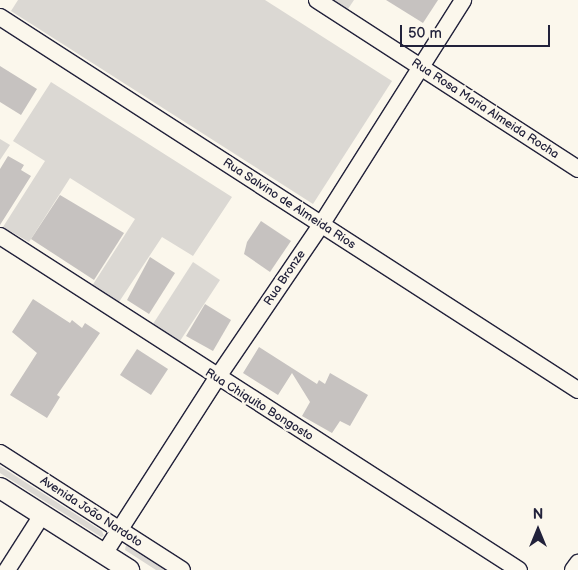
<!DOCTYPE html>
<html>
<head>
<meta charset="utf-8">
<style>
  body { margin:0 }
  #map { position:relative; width:578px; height:570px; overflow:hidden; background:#fbf7ec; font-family:"Balsamiq Sans",sans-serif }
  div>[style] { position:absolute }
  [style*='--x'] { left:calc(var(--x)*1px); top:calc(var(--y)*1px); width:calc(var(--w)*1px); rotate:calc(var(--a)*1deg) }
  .green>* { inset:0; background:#dbd8d3 }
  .building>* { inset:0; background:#c6c2c0 }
  .roads { filter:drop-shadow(1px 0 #22223b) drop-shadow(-1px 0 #22223b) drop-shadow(0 1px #22223b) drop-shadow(0 -1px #22223b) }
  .minor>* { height:16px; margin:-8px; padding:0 8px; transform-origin:8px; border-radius:8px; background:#fbf7ec }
  .tertiary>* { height:20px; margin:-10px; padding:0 10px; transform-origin:10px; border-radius:10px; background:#fbf7ec }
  span { translate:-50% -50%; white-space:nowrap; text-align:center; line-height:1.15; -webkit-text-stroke:5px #fbf7ec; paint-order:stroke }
  .street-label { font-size:12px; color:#22223b }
  .north { position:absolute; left:513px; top:505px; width:50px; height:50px; -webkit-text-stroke:4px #fbf7ec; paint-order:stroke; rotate:0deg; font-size:14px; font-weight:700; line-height:20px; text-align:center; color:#22223b }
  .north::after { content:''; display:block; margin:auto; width:18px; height:22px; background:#22223b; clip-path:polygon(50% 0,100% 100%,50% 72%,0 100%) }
  .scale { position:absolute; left:400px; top:25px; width:150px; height:22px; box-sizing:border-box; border:2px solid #22223b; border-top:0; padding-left:6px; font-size:15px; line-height:18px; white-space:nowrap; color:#22223b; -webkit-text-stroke:4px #fbf7ec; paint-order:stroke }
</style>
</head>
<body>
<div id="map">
  <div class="green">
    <div style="clip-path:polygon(18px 0,265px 0,392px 81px,313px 204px,11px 11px)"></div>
    <div style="clip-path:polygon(333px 0,354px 0,348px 9px)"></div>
    <div style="clip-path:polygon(51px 82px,232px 197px,193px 256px,162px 237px,119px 302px,92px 286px,135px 219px,70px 178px,29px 242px,3px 227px,45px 161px,13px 141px)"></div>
    <div style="clip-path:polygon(0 139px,10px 145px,0 160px)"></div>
    <div style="clip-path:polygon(193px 262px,220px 280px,180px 341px,153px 324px)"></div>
    <div style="clip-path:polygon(0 466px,102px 531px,104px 536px,101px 537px,0 473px)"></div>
    <div style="clip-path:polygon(126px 545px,129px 547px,166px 570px,156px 570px,125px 550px)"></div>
  </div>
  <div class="building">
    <div style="clip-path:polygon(386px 0,438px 0,423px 23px)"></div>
    <div style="clip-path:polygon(0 66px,37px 89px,21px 115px,0 102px)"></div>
    <div style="clip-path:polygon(8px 156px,24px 165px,21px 170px,31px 176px,0 225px,0 169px)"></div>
    <div style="clip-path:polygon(60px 195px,124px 233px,94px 280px,31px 239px)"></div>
    <div style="clip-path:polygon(261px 221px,291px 241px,270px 272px,244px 254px,247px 242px)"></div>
    <div style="clip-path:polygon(150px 257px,175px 273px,149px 314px,127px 300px)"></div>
    <div style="clip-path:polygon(33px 299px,70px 323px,72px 320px,82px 328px,85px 323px,100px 333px,57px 395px,60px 397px,47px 418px,10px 395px,37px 353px,12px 332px)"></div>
    <div style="clip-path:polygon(205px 304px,231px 320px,213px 351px,186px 336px)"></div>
    <div style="clip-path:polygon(259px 347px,317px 384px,319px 380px,325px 384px,330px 373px,368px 395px,350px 426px,340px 421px,332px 433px,302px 416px,310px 402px,292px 373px,278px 395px,243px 373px)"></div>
    <div style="clip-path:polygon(137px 349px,168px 369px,151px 395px,120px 375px)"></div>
  </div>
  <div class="roads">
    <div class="minor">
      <div style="--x:317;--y:0;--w:311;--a:32.9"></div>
      <div style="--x:0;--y:17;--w:688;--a:32.84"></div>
      <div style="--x:0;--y:236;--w:617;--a:32.76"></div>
      <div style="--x:0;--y:453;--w:216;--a:32.7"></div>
      <div style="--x:104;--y:554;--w:209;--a:-57.3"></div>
      <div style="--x:217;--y:378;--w:185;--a:-55.8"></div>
      <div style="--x:321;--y:225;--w:266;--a:-57.7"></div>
      <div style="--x:7;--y:570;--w:65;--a:-57.5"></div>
      <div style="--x:573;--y:570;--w:9;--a:-54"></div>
    </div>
    <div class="tertiary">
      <div style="--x:0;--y:488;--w:153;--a:32.4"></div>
    </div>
  </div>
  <div class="street-label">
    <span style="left:485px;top:109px;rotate:33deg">Rua Rosa Maria Almeida Rocha</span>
    <span style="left:289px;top:204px;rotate:33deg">Rua Salvino de Almeida Rios</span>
    <span style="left:285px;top:278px;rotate:-56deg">Rua Bronze</span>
    <span style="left:259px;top:405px;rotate:32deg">Rua Chiquito Bongosto</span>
    <span style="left:91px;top:512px;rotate:33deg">Avenida João Nardoto</span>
  </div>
  <div class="north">N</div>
  <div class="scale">50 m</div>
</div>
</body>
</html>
